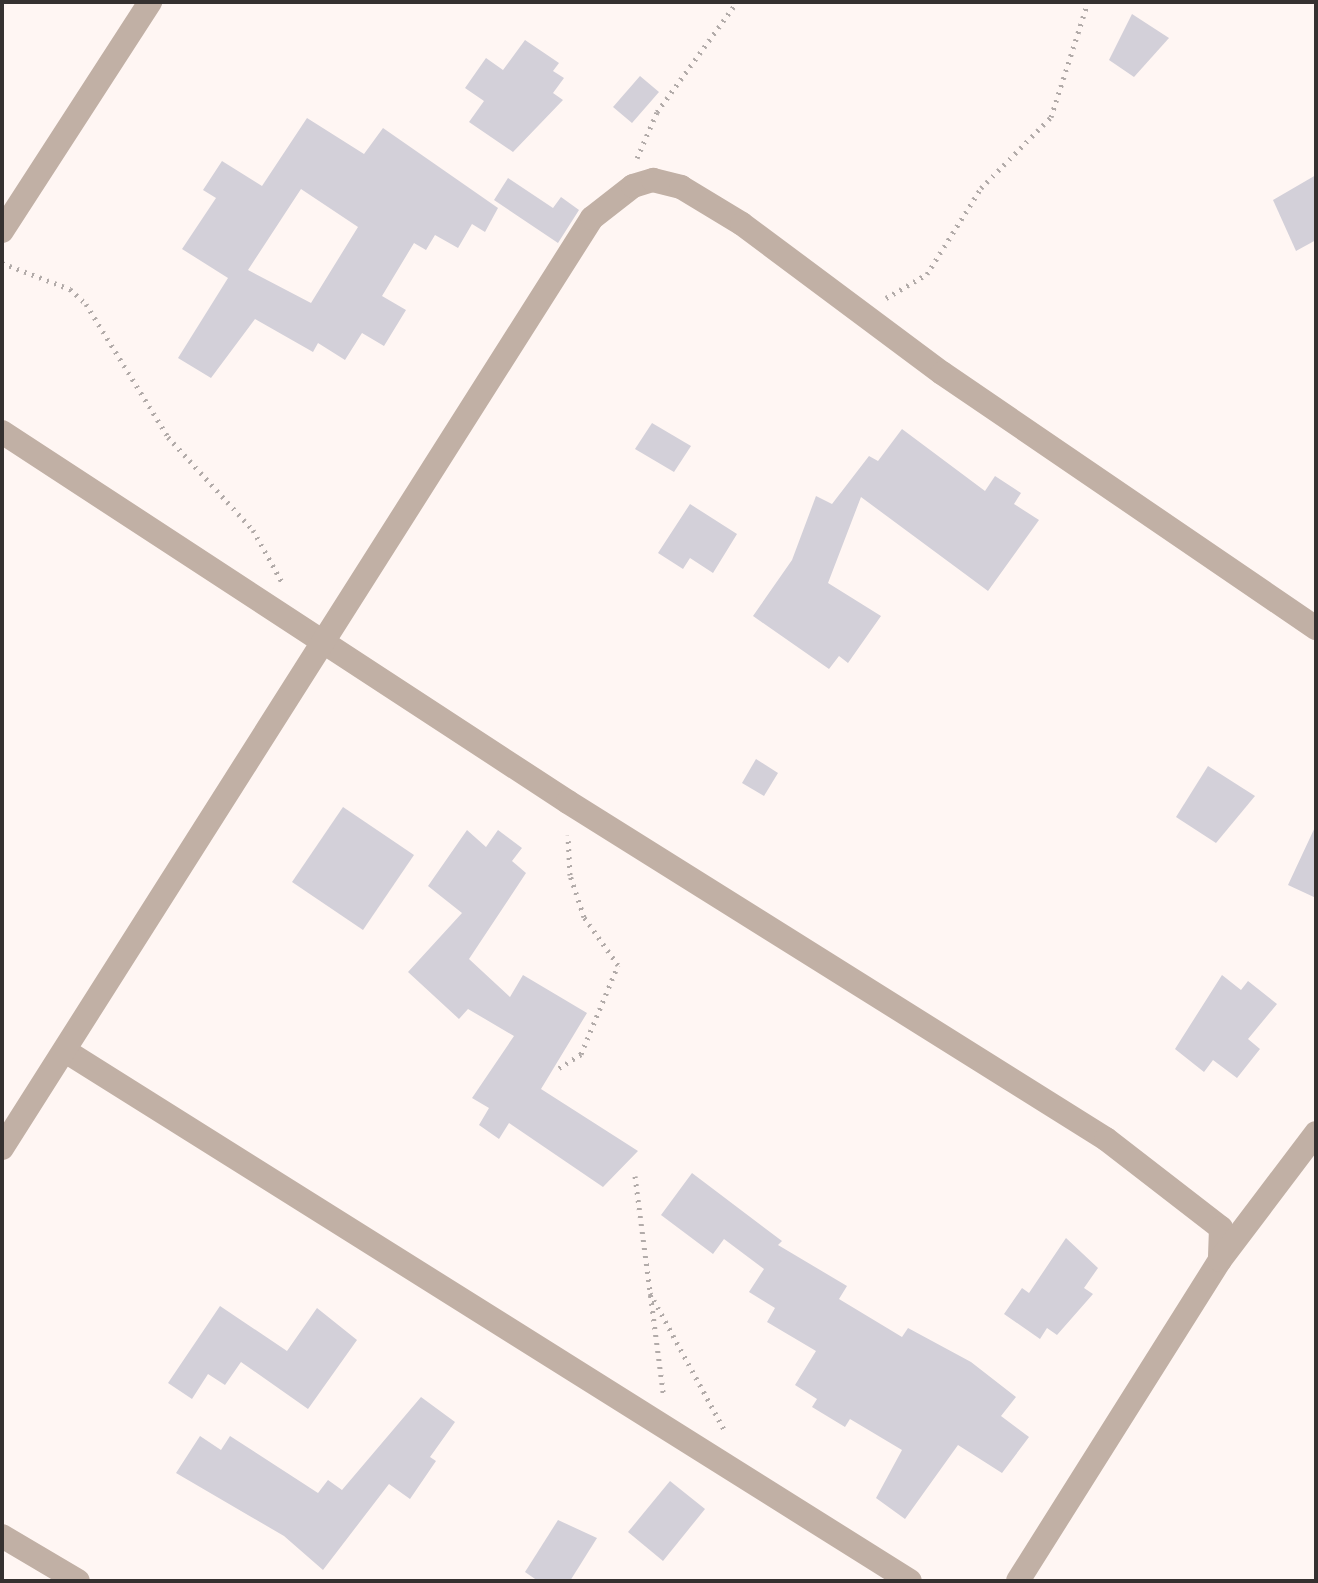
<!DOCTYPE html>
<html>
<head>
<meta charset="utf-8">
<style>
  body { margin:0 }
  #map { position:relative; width:1318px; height:1583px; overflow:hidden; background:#fff6f3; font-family:Cabin,sans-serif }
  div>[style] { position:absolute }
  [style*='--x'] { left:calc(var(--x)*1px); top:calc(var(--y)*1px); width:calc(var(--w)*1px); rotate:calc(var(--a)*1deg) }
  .building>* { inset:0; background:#d3d0d9 }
  .path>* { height:5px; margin-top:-2.5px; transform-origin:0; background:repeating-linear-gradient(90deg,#b2aba9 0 2px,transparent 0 8px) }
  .street>* { height:24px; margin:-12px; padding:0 12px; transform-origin:12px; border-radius:12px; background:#c1b0a5 }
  span { translate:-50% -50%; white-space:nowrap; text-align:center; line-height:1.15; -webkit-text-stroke:7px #fff; paint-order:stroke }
  .frame { position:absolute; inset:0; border:4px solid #353130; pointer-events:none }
</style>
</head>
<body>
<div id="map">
  <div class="building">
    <div style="clip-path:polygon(1132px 14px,1169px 38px,1134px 77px,1109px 60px)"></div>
    <div style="clip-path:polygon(525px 40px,559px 63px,553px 71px,564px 78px,553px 93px,563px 100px,513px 152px,469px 122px,484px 101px,465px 88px,486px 58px,503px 70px)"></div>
    <div style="clip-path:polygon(640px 76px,659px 92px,632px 123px,613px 107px)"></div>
    <div style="clip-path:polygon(evenodd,307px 118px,364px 154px,383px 128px,498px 208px,485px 232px,472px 224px,458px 248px,435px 235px,426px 250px,414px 243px,382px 296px,406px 310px,384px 346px,362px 333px,345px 360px,318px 343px,313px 352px,255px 319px,211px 378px,178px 358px,228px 278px,182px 249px,216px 198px,203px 190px,222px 161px,262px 186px,307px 118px,301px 189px,358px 227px,311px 303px,248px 270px,301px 189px)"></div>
    <div style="clip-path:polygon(1316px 175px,1316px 240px,1296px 251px,1273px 200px)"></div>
    <div style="clip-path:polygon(508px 178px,553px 208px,561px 197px,579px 210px,558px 243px,494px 200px)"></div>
    <div style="clip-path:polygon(652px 423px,691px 446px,674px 472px,635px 449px)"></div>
    <div style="clip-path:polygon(902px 429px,985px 491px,995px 476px,1021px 493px,1014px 504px,1039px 520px,988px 591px,861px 497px,828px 583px,881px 616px,848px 663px,839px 656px,829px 669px,753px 616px,792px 560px,816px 496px,832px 504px,869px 456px,878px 461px)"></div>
    <div style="clip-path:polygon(690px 504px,737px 534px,713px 573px,690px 558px,683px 569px,658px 553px)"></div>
    <div style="clip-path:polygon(756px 759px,778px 773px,764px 796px,742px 783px)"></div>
    <div style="clip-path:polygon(1208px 766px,1255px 796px,1216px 843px,1176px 817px)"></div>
    <div style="clip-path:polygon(343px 807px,414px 855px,363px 930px,292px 882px)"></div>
    <div style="clip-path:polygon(1316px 825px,1316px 898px,1288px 885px)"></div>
    <div style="clip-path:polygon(467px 830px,486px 847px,498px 830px,522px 848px,512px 861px,526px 873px,469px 959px,510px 997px,523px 975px,587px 1013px,541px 1089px,638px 1151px,603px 1187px,509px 1123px,499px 1139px,479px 1125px,489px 1108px,472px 1098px,514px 1036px,468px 1009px,459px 1019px,408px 972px,462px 913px,428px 886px)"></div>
    <div style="clip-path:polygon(1222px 975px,1241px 990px,1248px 981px,1277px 1004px,1248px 1039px,1260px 1049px,1237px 1078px,1213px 1060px,1204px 1072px,1175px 1049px)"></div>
    <div style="clip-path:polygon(692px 1173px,782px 1241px,778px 1245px,847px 1286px,839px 1299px,902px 1337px,908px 1328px,971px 1362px,1016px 1397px,1001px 1416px,1029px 1437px,1002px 1473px,958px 1445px,905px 1519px,876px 1498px,902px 1450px,850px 1419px,845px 1427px,812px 1407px,817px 1399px,795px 1385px,816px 1351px,767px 1322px,775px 1308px,749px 1292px,764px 1269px,724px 1239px,713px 1254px,661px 1215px)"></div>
    <div style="clip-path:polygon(1066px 1238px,1098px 1268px,1084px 1288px,1093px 1294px,1057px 1335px,1047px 1328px,1040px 1339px,1004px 1314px,1022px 1288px,1029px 1293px)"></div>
    <div style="clip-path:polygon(220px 1306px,287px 1351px,317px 1308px,357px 1340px,308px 1409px,241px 1362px,225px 1385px,208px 1374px,192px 1399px,168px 1383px)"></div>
    <div style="clip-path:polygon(421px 1397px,455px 1422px,430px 1457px,436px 1461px,410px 1499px,389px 1484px,323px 1570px,284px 1536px,176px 1473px,200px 1436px,221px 1450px,230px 1436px,318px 1493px,328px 1480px,342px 1490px)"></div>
    <div style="clip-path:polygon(670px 1481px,705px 1509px,663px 1561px,628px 1532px)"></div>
    <div style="clip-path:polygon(558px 1520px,597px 1538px,570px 1581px,538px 1581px,525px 1572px)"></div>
  </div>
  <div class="path">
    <div style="--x:637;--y:158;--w:50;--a:-66.5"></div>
    <div style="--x:657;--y:112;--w:136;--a:-54"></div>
    <div style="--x:2;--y:263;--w:73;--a:20.9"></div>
    <div style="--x:70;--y:289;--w:22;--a:43"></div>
    <div style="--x:86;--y:304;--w:156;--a:58.3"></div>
    <div style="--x:168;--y:437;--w:126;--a:47.6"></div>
    <div style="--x:253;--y:530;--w:60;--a:60.9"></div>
    <div style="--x:886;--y:298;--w:48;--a:-30.3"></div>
    <div style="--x:927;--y:274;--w:102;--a:-57.9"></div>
    <div style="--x:981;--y:188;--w:100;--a:-45.4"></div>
    <div style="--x:1051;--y:117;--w:121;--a:-72.2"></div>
    <div style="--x:559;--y:1068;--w:26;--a:-32"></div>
    <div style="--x:581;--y:1054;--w:96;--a:-67.4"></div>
    <div style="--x:618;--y:965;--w:59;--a:-125.3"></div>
    <div style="--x:584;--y:917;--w:44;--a:-108.4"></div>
    <div style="--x:570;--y:875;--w:40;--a:-92.9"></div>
    <div style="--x:635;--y:1176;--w:219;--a:82.6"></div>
    <div style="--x:650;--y:1293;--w:157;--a:61.5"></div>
  </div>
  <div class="street">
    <div style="--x:2;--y:231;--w:273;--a:-57.1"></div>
    <div style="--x:2;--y:432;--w:676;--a:33.17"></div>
    <div style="--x:568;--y:802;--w:635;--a:32.06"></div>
    <div style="--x:1106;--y:1139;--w:145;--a:37.7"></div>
    <div style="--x:1221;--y:1228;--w:32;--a:92"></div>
    <div style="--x:1220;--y:1260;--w:379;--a:122.2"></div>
    <div style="--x:67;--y:1052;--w:995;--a:32.11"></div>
    <div style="--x:2;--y:1148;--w:1101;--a:-57.61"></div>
    <div style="--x:592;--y:218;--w:52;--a:-38"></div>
    <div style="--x:633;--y:186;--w:21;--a:-17"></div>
    <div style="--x:653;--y:180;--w:29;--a:14"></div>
    <div style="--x:681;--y:187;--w:71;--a:31.2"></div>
    <div style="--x:742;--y:224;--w:249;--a:36.7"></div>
    <div style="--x:942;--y:373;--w:453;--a:34.3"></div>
    <div style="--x:1220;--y:1260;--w:159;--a:-52.9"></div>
    <div style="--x:2;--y:1536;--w:88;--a:30.6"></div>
  </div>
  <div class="frame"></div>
</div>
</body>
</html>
